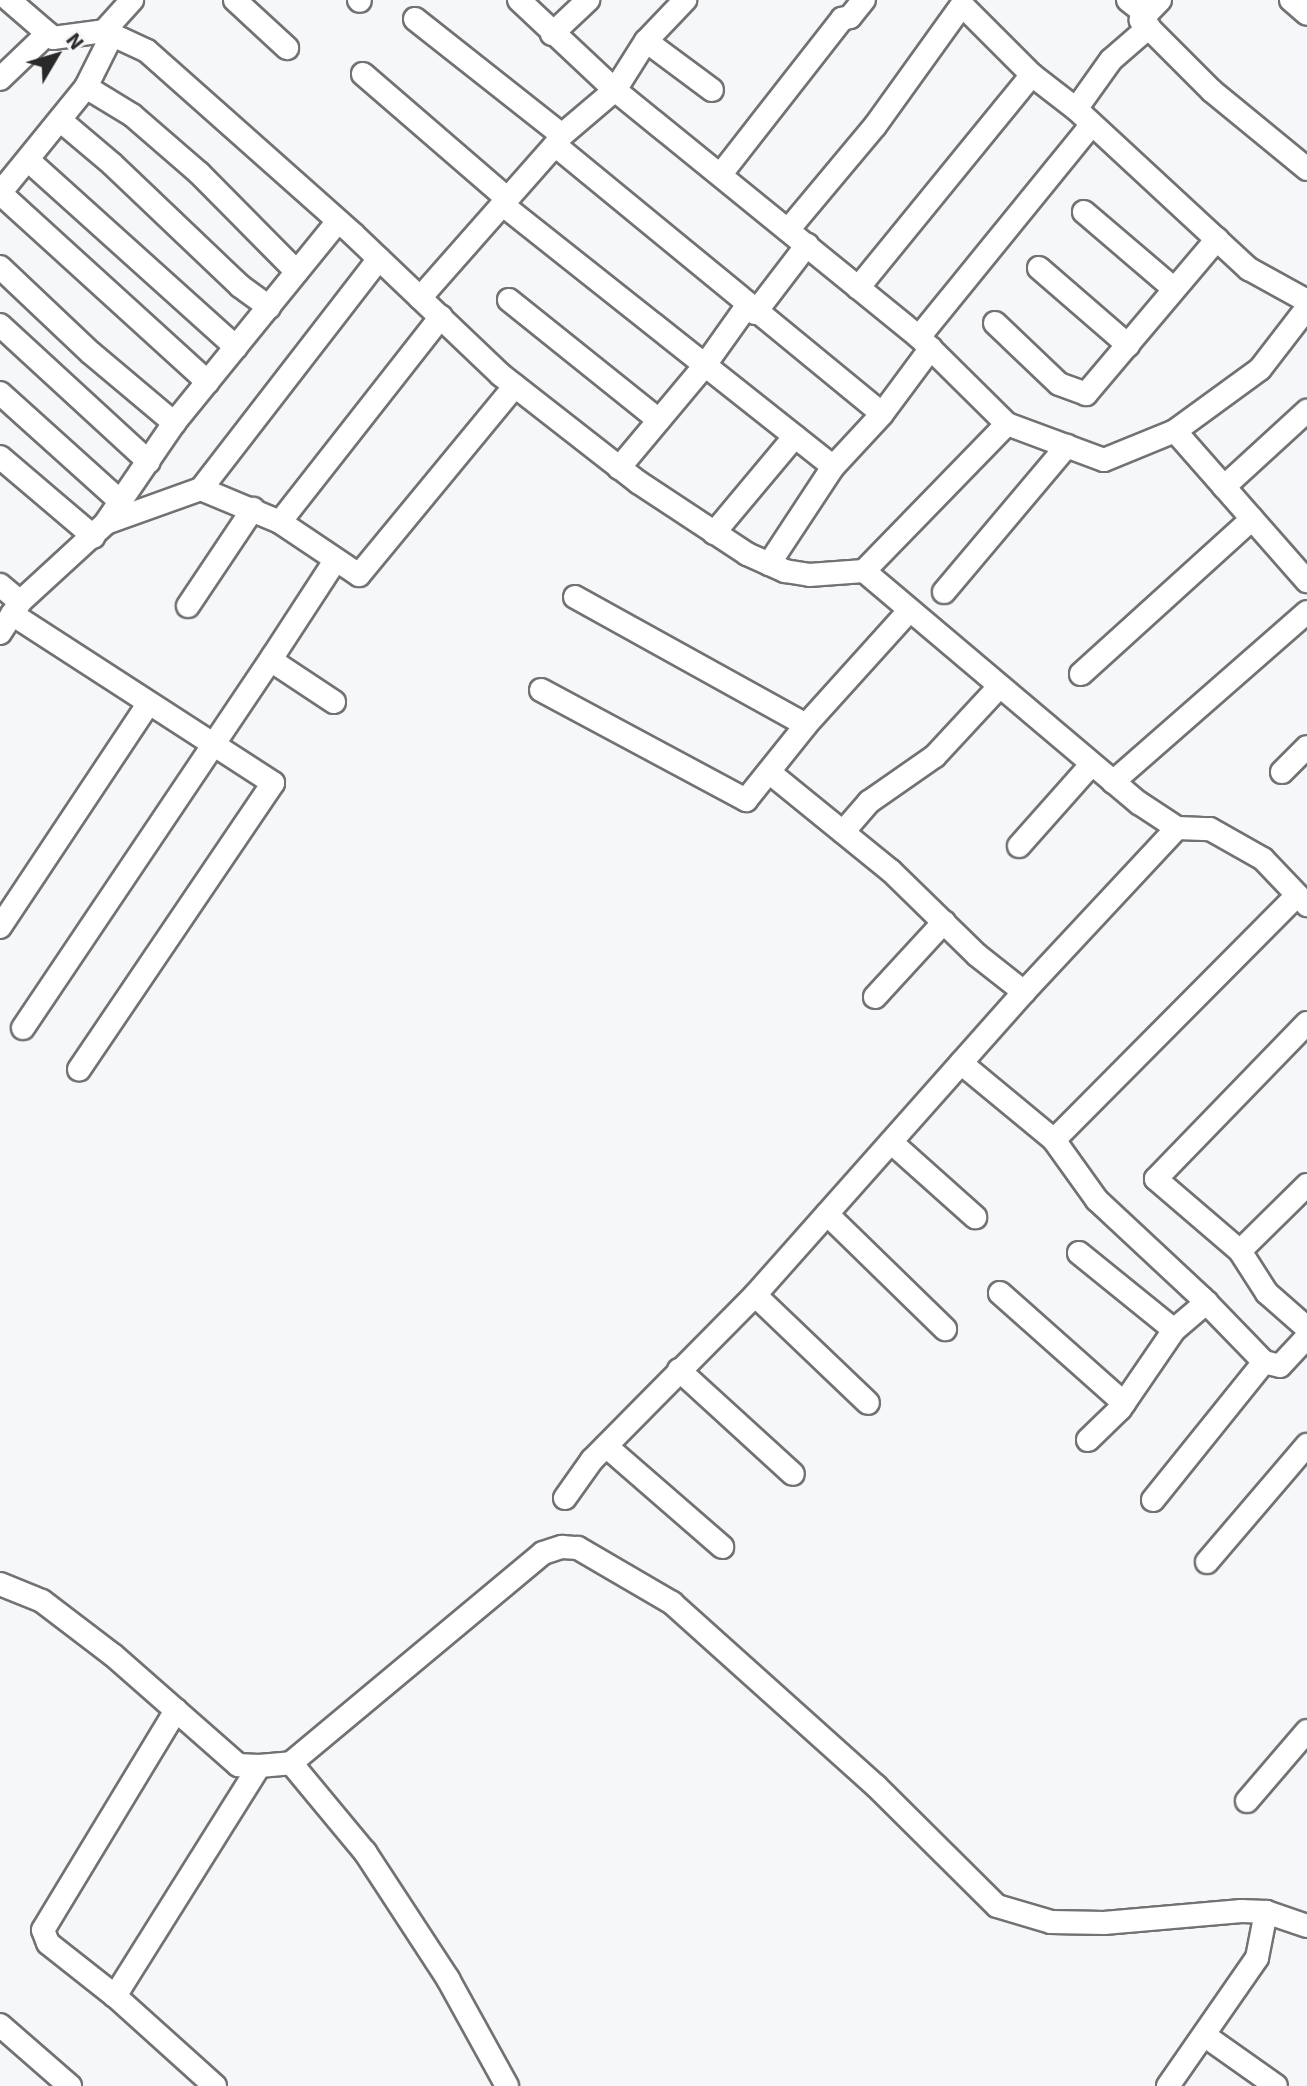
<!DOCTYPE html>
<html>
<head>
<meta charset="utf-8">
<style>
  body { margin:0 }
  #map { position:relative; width:1307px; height:2086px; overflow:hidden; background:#f6f7f9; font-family:"Source Sans 3",sans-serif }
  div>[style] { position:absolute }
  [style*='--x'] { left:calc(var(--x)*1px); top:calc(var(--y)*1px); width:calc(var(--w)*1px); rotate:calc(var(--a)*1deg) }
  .roads { filter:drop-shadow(2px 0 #727274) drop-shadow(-2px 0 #727274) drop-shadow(0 2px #727274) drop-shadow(0 -2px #727274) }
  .street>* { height:22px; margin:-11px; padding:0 11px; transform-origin:11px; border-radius:11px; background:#fff }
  span { translate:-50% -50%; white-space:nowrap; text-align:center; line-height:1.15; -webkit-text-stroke:6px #f6f7f9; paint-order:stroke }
  .north { position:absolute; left:16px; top:16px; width:80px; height:80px; -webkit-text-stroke:6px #f6f7f9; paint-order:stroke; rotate:52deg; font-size:22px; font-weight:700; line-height:32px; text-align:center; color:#29292a }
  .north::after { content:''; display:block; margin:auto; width:28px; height:36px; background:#29292a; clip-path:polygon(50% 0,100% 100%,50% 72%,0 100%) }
</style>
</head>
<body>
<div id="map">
  <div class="roads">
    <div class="street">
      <div style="--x:9;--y:0;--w:58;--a:40.8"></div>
      <div style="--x:53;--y:38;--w:51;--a:-7.8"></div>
      <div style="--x:104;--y:31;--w:47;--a:24.9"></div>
      <div style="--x:147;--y:51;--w:276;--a:41.6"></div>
      <div style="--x:353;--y:234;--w:204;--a:43.6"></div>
      <div style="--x:501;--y:375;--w:174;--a:38"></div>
      <div style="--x:638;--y:482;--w:131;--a:33.4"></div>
      <div style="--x:747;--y:554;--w:42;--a:24.1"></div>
      <div style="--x:785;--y:571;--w:24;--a:9"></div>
      <div style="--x:809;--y:575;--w:55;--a:-4.2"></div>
      <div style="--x:864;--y:571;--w:205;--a:-45.8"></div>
      <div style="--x:1007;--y:424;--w:103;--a:20.4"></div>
      <div style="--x:1104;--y:460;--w:77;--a:-22.2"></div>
      <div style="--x:1175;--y:431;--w:105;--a:-36.1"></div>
      <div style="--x:1260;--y:369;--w:77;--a:-52.4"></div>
      <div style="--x:235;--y:0;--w:71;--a:42.7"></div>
      <div style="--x:359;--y:0;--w:1;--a:45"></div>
      <div style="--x:519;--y:0;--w:132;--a:43.2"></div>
      <div style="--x:615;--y:90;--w:392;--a:39.1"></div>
      <div style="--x:919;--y:337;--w:124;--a:44.7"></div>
      <div style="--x:1128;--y:0;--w:24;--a:38"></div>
      <div style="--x:1160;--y:0;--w:28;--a:134"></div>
      <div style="--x:1141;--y:20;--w:100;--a:45"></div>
      <div style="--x:1212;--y:91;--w:123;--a:39.4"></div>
      <div style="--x:1291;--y:0;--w:21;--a:41"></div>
      <div style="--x:415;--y:19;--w:187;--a:38.3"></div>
      <div style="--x:1149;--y:27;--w:50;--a:139"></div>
      <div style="--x:1111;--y:60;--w:60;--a:125.5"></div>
      <div style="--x:1076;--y:109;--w:236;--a:42.8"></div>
      <div style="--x:1249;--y:269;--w:66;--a:28.9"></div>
      <div style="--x:104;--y:31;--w:42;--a:-47.9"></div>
      <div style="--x:552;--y:34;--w:50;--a:-43.4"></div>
      <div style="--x:646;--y:41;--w:57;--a:-46.4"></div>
      <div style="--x:363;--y:74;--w:191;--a:40.8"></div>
      <div style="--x:0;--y:79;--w:66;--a:-43.8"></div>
      <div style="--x:86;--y:87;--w:54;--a:31.3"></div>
      <div style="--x:132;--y:115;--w:89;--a:40.9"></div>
      <div style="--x:199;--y:173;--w:139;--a:45.3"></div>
      <div style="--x:60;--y:120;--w:68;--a:40.2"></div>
      <div style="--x:112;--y:164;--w:177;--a:43.6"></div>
      <div style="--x:240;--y:286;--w:36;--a:36"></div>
      <div style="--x:555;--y:145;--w:12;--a:-55"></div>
      <div style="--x:562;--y:135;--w:70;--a:-40.3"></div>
      <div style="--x:615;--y:90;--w:58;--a:-57.7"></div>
      <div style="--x:646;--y:41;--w:82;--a:36.6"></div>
      <div style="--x:28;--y:160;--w:280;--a:42"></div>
      <div style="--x:721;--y:174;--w:197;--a:-52"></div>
      <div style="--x:842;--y:19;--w:8;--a:-14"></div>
      <div style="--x:850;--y:17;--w:22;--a:-51"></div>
      <div style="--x:0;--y:193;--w:281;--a:42.3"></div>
      <div style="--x:0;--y:193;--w:136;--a:-50.9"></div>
      <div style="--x:86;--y:87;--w:58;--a:-63.4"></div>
      <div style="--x:503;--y:205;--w:421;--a:38.4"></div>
      <div style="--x:1084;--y:212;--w:118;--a:40.5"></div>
      <div style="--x:788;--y:230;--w:136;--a:-50.1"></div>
      <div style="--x:875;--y:126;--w:149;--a:-54.3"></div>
      <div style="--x:962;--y:5;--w:99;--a:45"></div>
      <div style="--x:0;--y:267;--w:125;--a:43.4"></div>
      <div style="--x:91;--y:353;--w:109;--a:40.1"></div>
      <div style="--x:1039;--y:268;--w:118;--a:40.9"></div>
      <div style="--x:858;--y:288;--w:275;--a:-50.8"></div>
      <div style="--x:1032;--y:75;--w:56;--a:37.7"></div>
      <div style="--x:420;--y:298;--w:204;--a:-48.6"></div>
      <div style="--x:555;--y:145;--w:423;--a:39.4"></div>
      <div style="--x:509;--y:300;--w:192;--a:38.7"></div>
      <div style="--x:755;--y:313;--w:86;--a:-52.6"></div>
      <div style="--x:995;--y:323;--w:88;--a:43.6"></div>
      <div style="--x:1059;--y:384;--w:29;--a:20"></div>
      <div style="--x:1086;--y:394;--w:203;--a:-49.8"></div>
      <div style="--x:0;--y:325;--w:202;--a:42.6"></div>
      <div style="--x:919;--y:337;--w:274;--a:-50.9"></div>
      <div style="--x:0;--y:393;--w:163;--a:42"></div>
      <div style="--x:1175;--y:431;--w:200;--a:48.7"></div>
      <div style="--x:0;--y:457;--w:123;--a:40.4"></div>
      <div style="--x:619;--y:468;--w:134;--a:-50.1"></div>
      <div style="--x:705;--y:365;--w:72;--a:-54.6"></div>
      <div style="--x:1224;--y:487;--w:113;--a:-42.5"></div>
      <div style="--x:201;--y:489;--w:291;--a:-52.3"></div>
      <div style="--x:107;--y:521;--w:119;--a:-55.6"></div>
      <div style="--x:174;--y:423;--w:260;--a:-50.9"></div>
      <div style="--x:280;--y:522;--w:261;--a:-51.9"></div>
      <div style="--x:714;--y:533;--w:126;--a:-50.1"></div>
      <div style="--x:769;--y:564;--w:116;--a:-56.6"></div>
      <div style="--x:833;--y:467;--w:72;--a:-47.2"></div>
      <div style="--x:882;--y:414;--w:82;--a:-53.4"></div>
      <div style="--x:864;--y:571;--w:360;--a:40.2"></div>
      <div style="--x:1139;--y:803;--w:45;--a:33.3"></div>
      <div style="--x:1177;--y:828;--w:33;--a:2"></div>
      <div style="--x:1210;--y:829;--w:61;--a:29.5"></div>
      <div style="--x:1263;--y:859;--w:64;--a:46.3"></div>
      <div style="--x:0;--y:585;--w:26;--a:40"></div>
      <div style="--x:944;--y:592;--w:191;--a:-49.9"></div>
      <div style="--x:575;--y:597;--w:264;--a:29"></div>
      <div style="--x:806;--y:725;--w:154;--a:-47.9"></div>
      <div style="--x:188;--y:606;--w:117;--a:-56.2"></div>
      <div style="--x:12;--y:614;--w:311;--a:32.9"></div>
      <div style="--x:273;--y:783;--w:346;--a:124.1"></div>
      <div style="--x:0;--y:633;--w:37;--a:-57"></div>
      <div style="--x:20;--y:602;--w:117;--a:-42.6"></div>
      <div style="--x:106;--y:523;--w:101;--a:-19.7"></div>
      <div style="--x:201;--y:489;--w:86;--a:22.7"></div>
      <div style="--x:280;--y:522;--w:95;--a:33.9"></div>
      <div style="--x:359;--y:575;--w:245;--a:-50.5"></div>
      <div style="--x:1081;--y:674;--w:231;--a:-42.2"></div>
      <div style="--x:541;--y:690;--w:233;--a:28.2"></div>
      <div style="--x:746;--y:800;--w:96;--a:-51.3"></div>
      <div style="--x:334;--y:702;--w:67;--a:-146.5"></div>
      <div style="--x:278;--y:665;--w:10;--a:-119"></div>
      <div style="--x:273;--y:656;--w:113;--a:-56.9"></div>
      <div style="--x:769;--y:772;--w:157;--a:39.1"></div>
      <div style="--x:891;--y:871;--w:120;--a:44.3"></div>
      <div style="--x:977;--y:955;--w:60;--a:38.2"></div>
      <div style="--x:1024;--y:992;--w:224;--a:-47"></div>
      <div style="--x:1282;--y:772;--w:35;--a:-45"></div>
      <div style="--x:1113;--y:782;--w:258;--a:-41.2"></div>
      <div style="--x:843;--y:832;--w:40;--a:-49"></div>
      <div style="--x:869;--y:802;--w:80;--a:-34.9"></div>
      <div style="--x:935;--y:756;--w:93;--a:-47.2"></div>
      <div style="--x:1019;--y:846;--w:108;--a:-48.4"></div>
      <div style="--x:0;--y:927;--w:268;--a:-56.4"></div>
      <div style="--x:875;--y:997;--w:102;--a:-47.4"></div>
      <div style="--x:1307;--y:1023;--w:217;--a:134.1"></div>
      <div style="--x:1156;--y:1179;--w:111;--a:40.6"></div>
      <div style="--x:1240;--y:1251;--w:50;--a:57.3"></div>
      <div style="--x:1267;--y:1293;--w:53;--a:41.2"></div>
      <div style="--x:23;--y:1028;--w:448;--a:-56.1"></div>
      <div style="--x:961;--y:1063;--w:121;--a:39.6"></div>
      <div style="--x:1054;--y:1140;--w:345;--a:-45.2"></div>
      <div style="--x:1054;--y:1140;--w:74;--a:54.4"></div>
      <div style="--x:1097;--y:1200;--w:144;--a:43"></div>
      <div style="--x:1202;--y:1298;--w:89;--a:45.9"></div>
      <div style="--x:1264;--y:1362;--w:16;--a:14"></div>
      <div style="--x:1280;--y:1366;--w:40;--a:-47"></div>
      <div style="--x:891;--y:1142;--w:113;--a:41.8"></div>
      <div style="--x:827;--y:1214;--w:165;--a:44.3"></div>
      <div style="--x:1240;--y:1251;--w:94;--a:-44.6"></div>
      <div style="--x:1079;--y:1253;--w:122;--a:39"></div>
      <div style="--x:1000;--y:1293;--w:166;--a:41.6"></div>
      <div style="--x:755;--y:1295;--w:156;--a:43.7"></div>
      <div style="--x:679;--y:1370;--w:154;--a:42.4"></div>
      <div style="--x:1088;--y:1440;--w:45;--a:-44.1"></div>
      <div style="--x:1120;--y:1409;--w:96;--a:-55.6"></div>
      <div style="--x:1174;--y:1330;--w:43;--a:-40.3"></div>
      <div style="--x:606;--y:1446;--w:154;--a:41"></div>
      <div style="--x:565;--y:1498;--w:47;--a:-54.6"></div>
      <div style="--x:592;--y:1460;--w:232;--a:-45.3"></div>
      <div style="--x:755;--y:1295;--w:405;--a:-48.4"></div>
      <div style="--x:1153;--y:1500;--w:177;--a:-51.2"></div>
      <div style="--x:1207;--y:1562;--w:154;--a:-49.5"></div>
      <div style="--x:0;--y:1584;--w:45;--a:22"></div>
      <div style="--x:42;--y:1601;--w:89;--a:37.3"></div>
      <div style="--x:113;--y:1655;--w:167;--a:41.3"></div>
      <div style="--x:238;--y:1765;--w:21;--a:3"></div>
      <div style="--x:259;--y:1766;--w:32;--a:-5"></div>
      <div style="--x:291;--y:1763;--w:328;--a:-39.8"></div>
      <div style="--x:543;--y:1553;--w:20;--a:-18"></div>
      <div style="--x:562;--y:1547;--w:16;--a:4"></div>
      <div style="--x:578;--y:1548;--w:109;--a:30.3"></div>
      <div style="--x:672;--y:1603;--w:274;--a:41.9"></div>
      <div style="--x:876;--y:1786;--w:170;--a:44.8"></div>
      <div style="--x:997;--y:1906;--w:56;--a:16.5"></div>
      <div style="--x:1051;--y:1922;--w:53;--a:1.1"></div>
      <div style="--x:1104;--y:1923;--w:138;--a:-5"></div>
      <div style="--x:1241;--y:1911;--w:25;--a:2"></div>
      <div style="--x:1266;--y:1912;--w:43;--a:18.9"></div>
      <div style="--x:291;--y:1763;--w:116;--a:50.3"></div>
      <div style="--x:365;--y:1852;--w:152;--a:56.8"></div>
      <div style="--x:448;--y:1979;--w:122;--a:61.1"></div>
      <div style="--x:1247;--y:1801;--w:92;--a:-49.4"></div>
      <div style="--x:115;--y:1996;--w:85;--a:-141.7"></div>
      <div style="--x:48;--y:1943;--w:14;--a:-111"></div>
      <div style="--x:43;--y:1930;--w:257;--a:-58.8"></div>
      <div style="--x:0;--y:2025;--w:93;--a:41.1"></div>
      <div style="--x:1204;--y:2035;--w:88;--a:35.3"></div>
      <div style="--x:215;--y:2086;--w:135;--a:-138"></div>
      <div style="--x:115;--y:1996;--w:271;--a:-57.9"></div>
      <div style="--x:1168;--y:2086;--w:156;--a:-55.2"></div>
      <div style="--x:1257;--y:1958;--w:47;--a:-78.9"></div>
    </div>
  </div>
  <div class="north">N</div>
</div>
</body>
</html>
